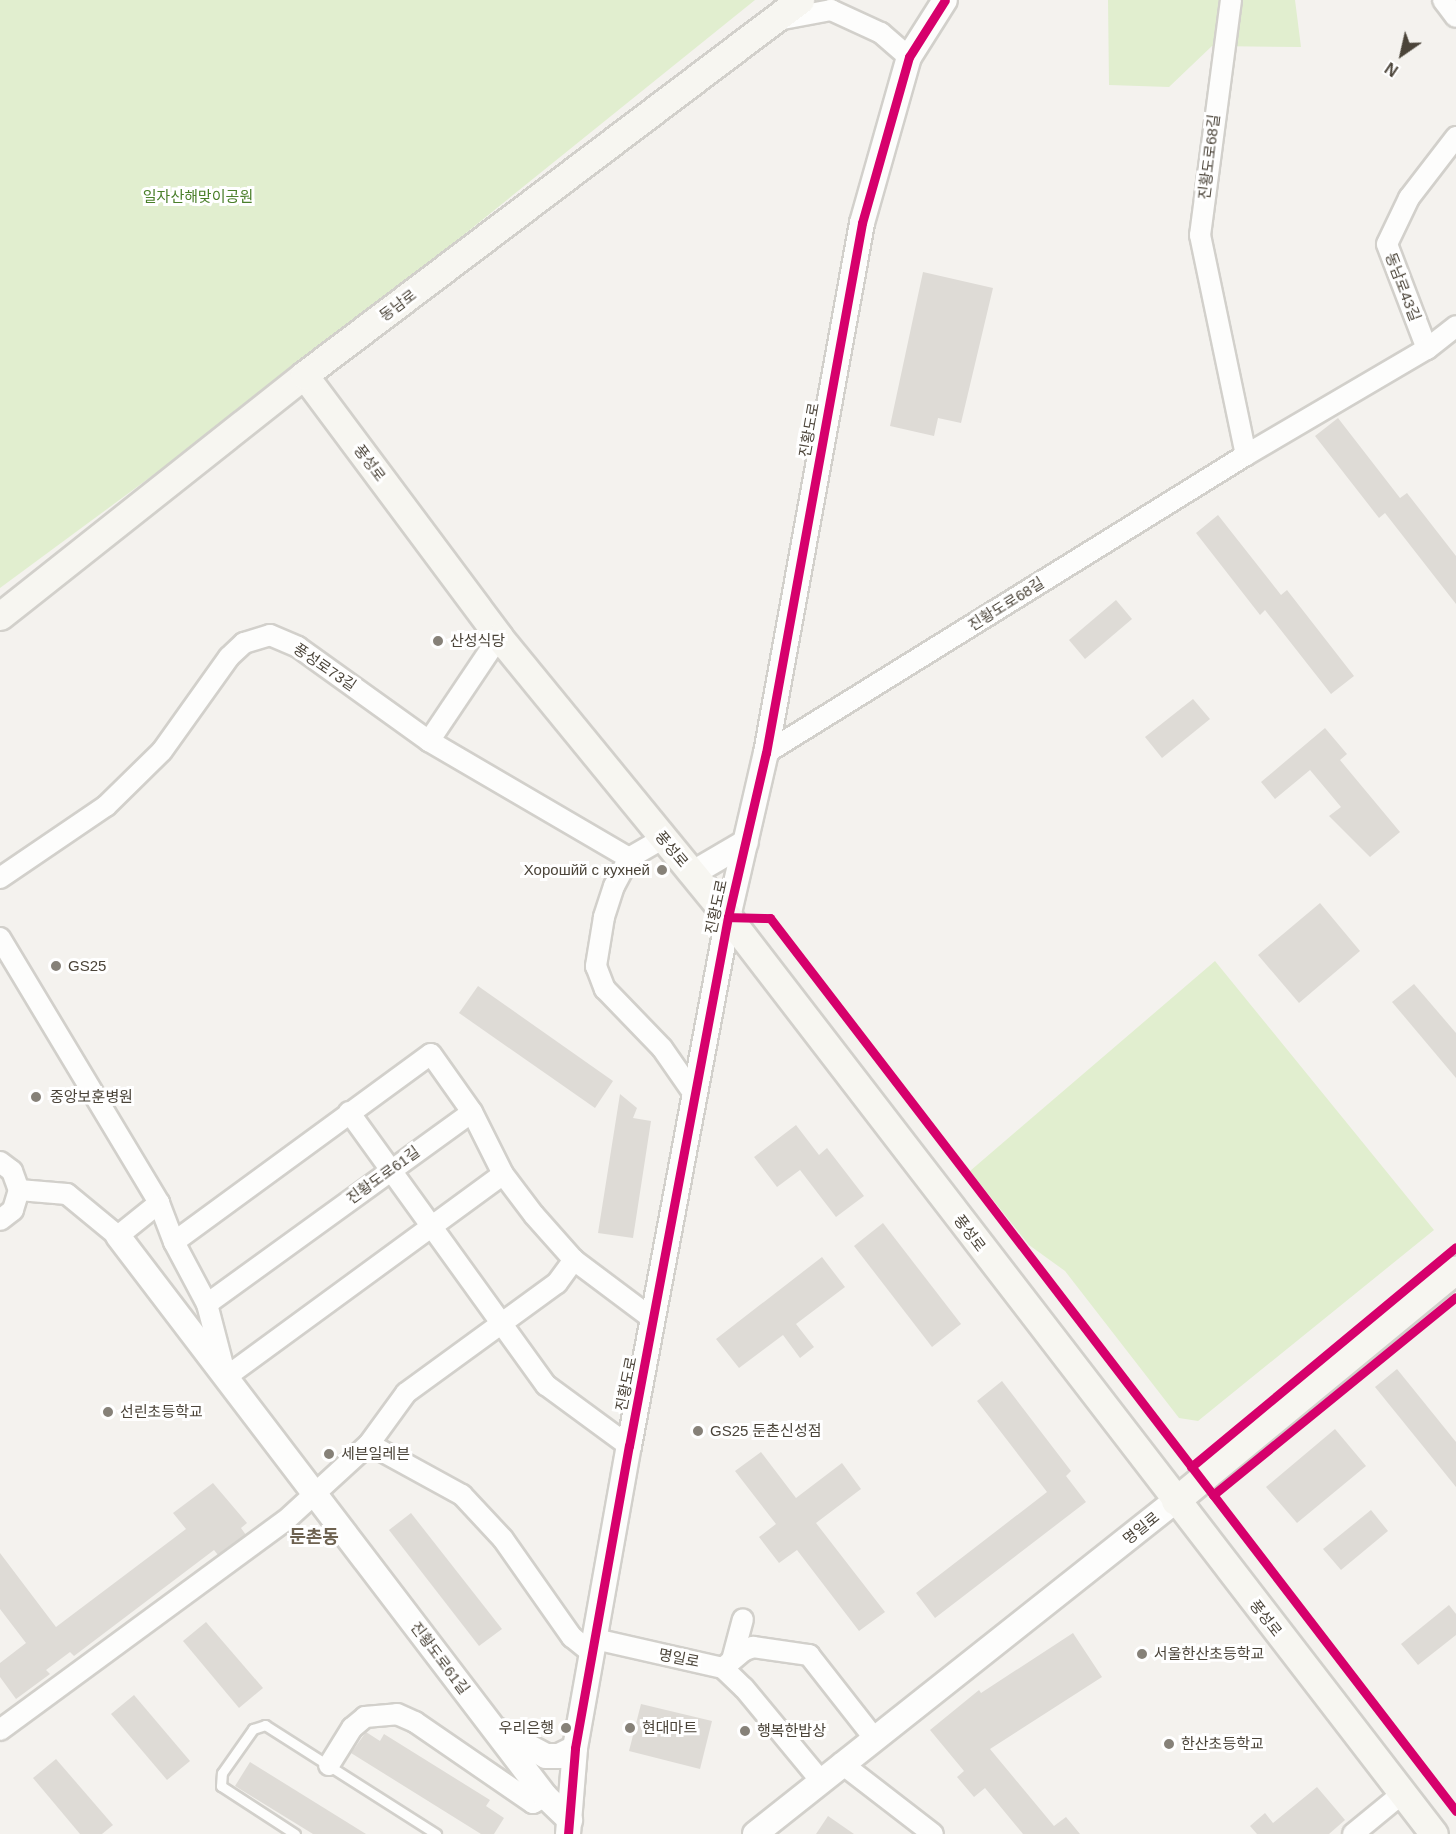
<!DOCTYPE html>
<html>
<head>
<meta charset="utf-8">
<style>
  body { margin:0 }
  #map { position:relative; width:1456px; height:1834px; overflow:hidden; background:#f4f2ee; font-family:Helvetica,"Noto Sans KR",sans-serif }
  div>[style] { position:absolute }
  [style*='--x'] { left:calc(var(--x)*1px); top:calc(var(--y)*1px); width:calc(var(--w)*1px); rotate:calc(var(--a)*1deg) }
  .green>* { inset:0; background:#e1eecf }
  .building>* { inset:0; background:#dedbd6 }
  .roads { filter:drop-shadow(2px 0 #d2d0cb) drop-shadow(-2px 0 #d2d0cb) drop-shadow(0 2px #d2d0cb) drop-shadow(0 -2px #d2d0cb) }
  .service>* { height:9px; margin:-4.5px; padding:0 4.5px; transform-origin:4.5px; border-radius:4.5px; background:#fdfdfc }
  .minor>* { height:20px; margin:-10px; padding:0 10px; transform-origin:10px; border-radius:10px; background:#fdfdfc }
  .tertiary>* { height:24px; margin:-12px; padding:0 12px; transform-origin:12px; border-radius:12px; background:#fdfdfc }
  .secondary>* { height:27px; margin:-13.5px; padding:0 13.5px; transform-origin:13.5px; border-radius:13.5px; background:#f7f6f1 }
  .cycleway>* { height:9px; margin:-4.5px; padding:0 4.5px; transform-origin:4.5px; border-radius:4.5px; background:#d6006c }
  .dots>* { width:16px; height:16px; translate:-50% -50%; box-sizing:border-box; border:3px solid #fff; border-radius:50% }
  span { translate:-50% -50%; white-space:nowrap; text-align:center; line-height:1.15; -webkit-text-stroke:6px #fff; paint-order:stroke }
  .street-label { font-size:15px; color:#4b4439 }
  .park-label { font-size:15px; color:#4a7f2a }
  .poi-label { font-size:15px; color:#4b4439 }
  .left { translate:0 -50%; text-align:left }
  .right { translate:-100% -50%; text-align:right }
  .quarter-label { font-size:18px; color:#6e6250; font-weight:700 }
  .north { position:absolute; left:1372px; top:24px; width:60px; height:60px; -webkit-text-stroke:4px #fff; paint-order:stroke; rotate:214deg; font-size:16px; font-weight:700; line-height:24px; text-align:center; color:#4b4439 }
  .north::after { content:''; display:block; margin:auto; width:21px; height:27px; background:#4b4439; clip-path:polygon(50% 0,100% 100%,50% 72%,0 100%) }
</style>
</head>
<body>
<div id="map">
  <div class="green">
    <div style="clip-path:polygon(0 0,755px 0,301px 366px,0 588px)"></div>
    <div style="clip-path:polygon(1108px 0,1295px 0,1301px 47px,1212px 46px,1169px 87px,1109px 85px)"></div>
    <div style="clip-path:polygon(1215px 961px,1434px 1230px,1198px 1421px,1179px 1418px,1065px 1271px,1029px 1245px,970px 1171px)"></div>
  </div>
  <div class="building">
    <div style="clip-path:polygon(923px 272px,993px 288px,961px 423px,938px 418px,934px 436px,890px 426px)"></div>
    <div style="clip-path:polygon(1338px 418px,1400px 498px,1407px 493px,1456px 556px,1456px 604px,1385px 513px,1379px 518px,1315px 436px)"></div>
    <div style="clip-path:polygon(1218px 515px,1281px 595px,1287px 590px,1354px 676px,1331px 694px,1265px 610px,1260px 615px,1196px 533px)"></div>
    <div style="clip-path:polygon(1116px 600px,1132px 619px,1085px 659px,1069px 640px)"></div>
    <div style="clip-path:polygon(1193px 699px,1210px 719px,1162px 758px,1145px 737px)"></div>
    <div style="clip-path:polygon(1325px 728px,1347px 754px,1340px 760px,1400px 832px,1370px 857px,1329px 816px,1341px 807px,1310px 770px,1275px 799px,1261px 782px)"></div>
    <div style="clip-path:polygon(1320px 903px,1360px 951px,1299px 1003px,1258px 955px)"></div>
    <div style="clip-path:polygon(1414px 984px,1456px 1033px,1456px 1078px,1392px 1002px)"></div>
    <div style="clip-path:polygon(478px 986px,613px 1081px,595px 1108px,459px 1013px)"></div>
    <div style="clip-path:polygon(620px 1094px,637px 1108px,633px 1118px,651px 1121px,633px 1238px,598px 1233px)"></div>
    <div style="clip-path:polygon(796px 1125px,819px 1155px,827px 1148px,864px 1196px,836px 1217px,800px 1170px,777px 1187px,754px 1157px)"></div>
    <div style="clip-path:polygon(883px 1223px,961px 1324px,932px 1347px,854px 1246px)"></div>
    <div style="clip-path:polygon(822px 1257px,845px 1287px,796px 1324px,814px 1347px,800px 1358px,783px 1335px,739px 1368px,716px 1339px)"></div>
    <div style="clip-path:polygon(1397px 1369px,1456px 1442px,1456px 1487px,1375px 1387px)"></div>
    <div style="clip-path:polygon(1002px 1381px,1071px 1471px,1066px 1476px,1086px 1502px,935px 1618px,916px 1593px,1047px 1492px,977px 1401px)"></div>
    <div style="clip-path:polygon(1335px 1429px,1366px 1466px,1297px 1523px,1266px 1487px)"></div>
    <div style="clip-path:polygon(761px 1452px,796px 1498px,842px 1463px,861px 1489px,816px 1523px,885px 1612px,859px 1631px,797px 1550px,779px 1563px,759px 1537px,776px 1524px,735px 1471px)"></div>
    <div style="clip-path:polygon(213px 1483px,247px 1523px,241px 1528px,246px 1535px,218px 1555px,214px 1550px,74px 1656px,70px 1652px,46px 1670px,50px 1674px,16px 1699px,0 1677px,0 1663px,26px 1643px,0 1609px,0 1553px,56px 1627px,186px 1529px,173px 1513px)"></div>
    <div style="clip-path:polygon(1371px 1510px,1388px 1531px,1341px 1570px,1323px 1549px)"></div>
    <div style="clip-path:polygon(411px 1513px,502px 1629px,479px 1646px,389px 1530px)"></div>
    <div style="clip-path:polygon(1449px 1605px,1456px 1614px,1456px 1635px,1418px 1665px,1401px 1644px)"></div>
    <div style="clip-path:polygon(206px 1622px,263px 1688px,239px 1708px,183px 1641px)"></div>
    <div style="clip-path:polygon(1073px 1633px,1102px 1677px,990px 1749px,1054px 1826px,1066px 1817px,1080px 1834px,1023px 1834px,985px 1788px,974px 1797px,957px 1777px,964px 1771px,930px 1730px,979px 1690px,981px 1693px)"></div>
    <div style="clip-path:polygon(134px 1695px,190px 1761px,167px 1780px,111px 1714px)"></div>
    <div style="clip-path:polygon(641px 1704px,712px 1721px,700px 1769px,629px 1751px)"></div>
    <div style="clip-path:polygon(366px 1732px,380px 1741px,384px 1734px,490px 1800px,486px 1806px,504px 1818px,494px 1834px,481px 1834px,351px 1753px)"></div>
    <div style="clip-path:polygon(56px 1759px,113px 1825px,102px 1834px,80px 1834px,33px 1778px)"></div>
    <div style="clip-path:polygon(250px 1762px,366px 1834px,313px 1834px,235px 1786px)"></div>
    <div style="clip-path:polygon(1317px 1787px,1345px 1820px,1329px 1834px,1257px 1834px,1250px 1826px,1265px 1813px,1273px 1823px)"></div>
    <div style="clip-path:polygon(828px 1816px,854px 1834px,816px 1834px)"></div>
  </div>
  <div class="roads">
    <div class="service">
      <div style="--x:295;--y:1834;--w:88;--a:-147"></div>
      <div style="--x:221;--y:1786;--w:13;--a:-86"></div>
      <div style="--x:222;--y:1773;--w:54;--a:-54.8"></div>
      <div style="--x:253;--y:1729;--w:13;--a:-18"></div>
      <div style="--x:265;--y:1725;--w:203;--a:32.5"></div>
    </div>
    <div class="minor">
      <div style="--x:1231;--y:0;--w:237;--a:97.5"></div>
      <div style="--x:1200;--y:235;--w:225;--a:78.2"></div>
      <div style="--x:1443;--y:0;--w:21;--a:53"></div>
      <div style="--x:783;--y:19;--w:49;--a:-10.6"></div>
      <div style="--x:831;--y:10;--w:55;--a:24.7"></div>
      <div style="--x:881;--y:33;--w:37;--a:41"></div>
      <div style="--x:1427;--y:349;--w:112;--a:-110.9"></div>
      <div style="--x:1387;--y:244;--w:51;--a:-64.4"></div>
      <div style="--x:1409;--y:198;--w:77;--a:-52.4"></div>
      <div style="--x:429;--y:741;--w:125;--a:-56.1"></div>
      <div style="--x:766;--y:753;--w:565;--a:-31.83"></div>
      <div style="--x:1246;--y:455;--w:210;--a:-30.4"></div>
      <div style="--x:1427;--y:349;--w:37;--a:-38"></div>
      <div style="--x:629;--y:858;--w:32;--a:118"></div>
      <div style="--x:614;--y:886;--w:33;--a:108"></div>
      <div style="--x:604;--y:917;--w:50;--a:99.3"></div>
      <div style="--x:596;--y:966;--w:25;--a:69"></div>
      <div style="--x:605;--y:989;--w:82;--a:46"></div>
      <div style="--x:662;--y:1048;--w:60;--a:55.2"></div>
      <div style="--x:0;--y:878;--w:128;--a:-34.2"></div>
      <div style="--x:106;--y:806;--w:78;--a:-44.5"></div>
      <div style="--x:162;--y:751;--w:115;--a:-54.5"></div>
      <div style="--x:229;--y:657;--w:21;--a:-43"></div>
      <div style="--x:244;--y:643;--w:27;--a:-17"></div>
      <div style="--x:270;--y:635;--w:30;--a:23"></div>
      <div style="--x:298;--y:647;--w:161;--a:35.7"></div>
      <div style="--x:429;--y:741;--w:232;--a:30.3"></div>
      <div style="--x:629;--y:858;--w:39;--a:-30"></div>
      <div style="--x:0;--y:938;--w:309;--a:59"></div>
      <div style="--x:159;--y:1203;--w:42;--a:69"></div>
      <div style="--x:174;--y:1242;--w:70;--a:62"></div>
      <div style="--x:207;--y:1304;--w:75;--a:75.4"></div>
      <div style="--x:226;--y:1377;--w:343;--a:-36.2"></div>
      <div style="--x:349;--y:1112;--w:337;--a:54.2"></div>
      <div style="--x:546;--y:1385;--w:103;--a:36.3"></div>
      <div style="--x:0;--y:1162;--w:15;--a:37"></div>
      <div style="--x:12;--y:1171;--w:20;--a:70"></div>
      <div style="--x:19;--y:1190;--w:21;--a:107"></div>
      <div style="--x:13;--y:1210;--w:16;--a:142"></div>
      <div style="--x:19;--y:1190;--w:48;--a:4.8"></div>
      <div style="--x:67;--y:1194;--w:66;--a:39.5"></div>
      <div style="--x:118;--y:1236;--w:53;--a:-38.8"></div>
      <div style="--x:174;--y:1242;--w:318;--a:-36.2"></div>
      <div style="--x:431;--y:1054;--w:71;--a:54.7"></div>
      <div style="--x:472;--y:1112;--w:69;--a:63.4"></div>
      <div style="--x:503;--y:1174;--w:51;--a:52.9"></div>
      <div style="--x:534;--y:1215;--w:60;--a:48.4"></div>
      <div style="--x:574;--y:1260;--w:100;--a:36.9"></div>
      <div style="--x:207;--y:1304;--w:327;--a:-35.9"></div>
      <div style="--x:369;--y:1444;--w:106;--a:28.7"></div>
      <div style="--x:462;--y:1495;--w:60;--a:47"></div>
      <div style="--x:503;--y:1539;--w:120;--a:54.9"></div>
      <div style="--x:572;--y:1637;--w:27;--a:39"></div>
      <div style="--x:595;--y:1639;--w:131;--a:12.8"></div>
      <div style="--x:723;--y:1668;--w:29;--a:44"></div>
      <div style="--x:744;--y:1688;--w:119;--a:50.4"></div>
      <div style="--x:732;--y:1660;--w:42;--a:-75"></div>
      <div style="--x:723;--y:1668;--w:26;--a:-40"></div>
      <div style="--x:743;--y:1651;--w:11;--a:-22"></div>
      <div style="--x:753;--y:1647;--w:57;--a:8.1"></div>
      <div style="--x:809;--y:1655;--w:105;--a:51.9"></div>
      <div style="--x:0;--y:1730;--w:353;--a:-36.3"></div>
      <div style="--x:285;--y:1521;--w:114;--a:-42.5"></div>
      <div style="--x:369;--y:1444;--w:63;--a:-54"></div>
      <div style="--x:406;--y:1393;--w:187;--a:-36.1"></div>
      <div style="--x:557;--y:1283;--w:29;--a:-54"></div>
      <div style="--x:841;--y:1763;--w:116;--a:37.7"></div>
      <div style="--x:329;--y:1765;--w:44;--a:-58.1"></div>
      <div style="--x:352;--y:1728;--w:17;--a:-40"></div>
      <div style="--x:365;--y:1717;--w:32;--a:-5"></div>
      <div style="--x:397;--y:1714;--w:20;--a:24"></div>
      <div style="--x:415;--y:1722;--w:143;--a:34.5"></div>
      <div style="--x:533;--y:1803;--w:14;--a:-30"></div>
      <div style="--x:1353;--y:1834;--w:65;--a:-39.4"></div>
    </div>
    <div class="tertiary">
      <div style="--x:693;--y:873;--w:61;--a:-30.3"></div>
      <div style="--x:118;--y:1236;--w:704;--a:52.67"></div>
      <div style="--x:545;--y:1796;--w:35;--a:44"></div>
      <div style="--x:499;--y:1731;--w:53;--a:28"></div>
      <div style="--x:546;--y:1756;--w:13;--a:0"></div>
      <div style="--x:559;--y:1756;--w:18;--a:-27"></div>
      <div style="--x:568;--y:1834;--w:86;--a:-85.3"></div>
      <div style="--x:575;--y:1748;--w:307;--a:-79.9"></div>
      <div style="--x:629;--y:1446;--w:538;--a:-79.4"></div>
      <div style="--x:728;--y:917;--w:168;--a:-77"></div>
      <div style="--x:766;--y:753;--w:539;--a:-79.73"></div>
      <div style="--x:862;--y:223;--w:173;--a:-74.2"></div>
      <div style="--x:909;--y:57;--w:67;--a:-57.7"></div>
      <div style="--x:755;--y:1834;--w:536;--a:-38.41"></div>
    </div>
    <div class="secondary">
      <div style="--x:304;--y:375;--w:327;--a:53.3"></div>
      <div style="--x:499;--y:637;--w:362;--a:50.7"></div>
      <div style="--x:728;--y:917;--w:1157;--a:52.41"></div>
      <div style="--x:0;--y:616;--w:388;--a:-38.4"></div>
      <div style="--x:304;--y:375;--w:622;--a:-37.09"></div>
      <div style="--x:1175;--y:1501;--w:364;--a:-39.5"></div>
    </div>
  </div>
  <div class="cycleway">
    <div style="--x:728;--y:917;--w:42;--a:1.4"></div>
    <div style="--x:770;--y:918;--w:1126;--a:52.47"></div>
    <div style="--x:1191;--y:1467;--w:344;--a:-39.7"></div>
    <div style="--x:1213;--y:1495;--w:313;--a:-39.2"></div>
    <div style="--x:568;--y:1834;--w:86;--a:-85.3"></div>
    <div style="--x:575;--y:1748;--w:307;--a:-79.9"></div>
    <div style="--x:629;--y:1446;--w:538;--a:-79.4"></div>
    <div style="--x:728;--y:917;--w:168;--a:-77"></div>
    <div style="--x:766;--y:753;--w:539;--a:-79.73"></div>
    <div style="--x:862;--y:223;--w:173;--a:-74.2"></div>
    <div style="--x:909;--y:57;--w:67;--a:-57.7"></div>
  </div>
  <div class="dots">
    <div style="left:438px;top:641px;background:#868178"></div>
    <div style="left:662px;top:870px;background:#868178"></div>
    <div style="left:56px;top:966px;background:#868178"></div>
    <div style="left:36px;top:1097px;background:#868178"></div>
    <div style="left:108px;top:1412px;background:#868178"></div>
    <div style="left:698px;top:1431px;background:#868178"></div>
    <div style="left:329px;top:1454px;background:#868178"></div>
    <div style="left:1142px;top:1654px;background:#868178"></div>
    <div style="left:566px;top:1728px;background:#868178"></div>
    <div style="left:630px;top:1728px;background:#868178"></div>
    <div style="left:745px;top:1731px;background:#868178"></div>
    <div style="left:1169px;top:1744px;background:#868178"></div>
  </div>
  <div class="street-label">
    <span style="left:1209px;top:157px;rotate:-83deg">진황도로68길</span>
    <span style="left:1403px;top:287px;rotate:69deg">동남로43길</span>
    <span style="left:398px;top:305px;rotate:-37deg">동남로</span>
    <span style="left:809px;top:430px;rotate:-80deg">진황도로</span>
    <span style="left:370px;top:463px;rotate:53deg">풍성로</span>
    <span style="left:1006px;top:604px;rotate:-32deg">진황도로68길</span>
    <span style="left:325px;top:667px;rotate:34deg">풍성로73길</span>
    <span style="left:672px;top:849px;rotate:50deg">풍성로</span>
    <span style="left:716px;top:907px;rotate:-78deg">진황도로</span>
    <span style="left:383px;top:1175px;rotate:-36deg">진황도로61길</span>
    <span style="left:970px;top:1233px;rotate:53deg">풍성로</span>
    <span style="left:626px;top:1384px;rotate:-79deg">진황도로</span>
    <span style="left:1141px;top:1528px;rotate:-39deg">명일로</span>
    <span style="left:1266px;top:1618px;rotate:52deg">풍성로</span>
    <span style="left:440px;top:1658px;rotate:53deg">진황도로61길</span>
    <span style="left:679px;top:1658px;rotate:11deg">명일로</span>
  </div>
  <div class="park-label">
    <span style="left:198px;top:197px">일자산해맞이공원</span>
  </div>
  <div class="poi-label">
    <span class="left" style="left:450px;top:641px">산성식당</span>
    <span class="right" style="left:650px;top:870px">Хорошйй с кухней</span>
    <span class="left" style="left:68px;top:966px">GS25</span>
    <span class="left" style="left:50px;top:1097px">중앙보훈병원</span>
    <span class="left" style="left:120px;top:1412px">선린초등학교</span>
    <span class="left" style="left:710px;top:1431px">GS25 둔촌신성점</span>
    <span class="left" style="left:341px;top:1454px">세븐일레븐</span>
    <span class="left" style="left:1154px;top:1654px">서울한산초등학교</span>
    <span class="right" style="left:554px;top:1728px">우리은행</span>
    <span class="left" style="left:642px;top:1728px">현대마트</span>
    <span class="left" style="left:757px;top:1731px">행복한밥상</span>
    <span class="left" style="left:1181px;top:1744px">한산초등학교</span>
  </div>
  <div class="quarter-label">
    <span style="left:314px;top:1537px">둔촌동</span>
  </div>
  <div class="north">N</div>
</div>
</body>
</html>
